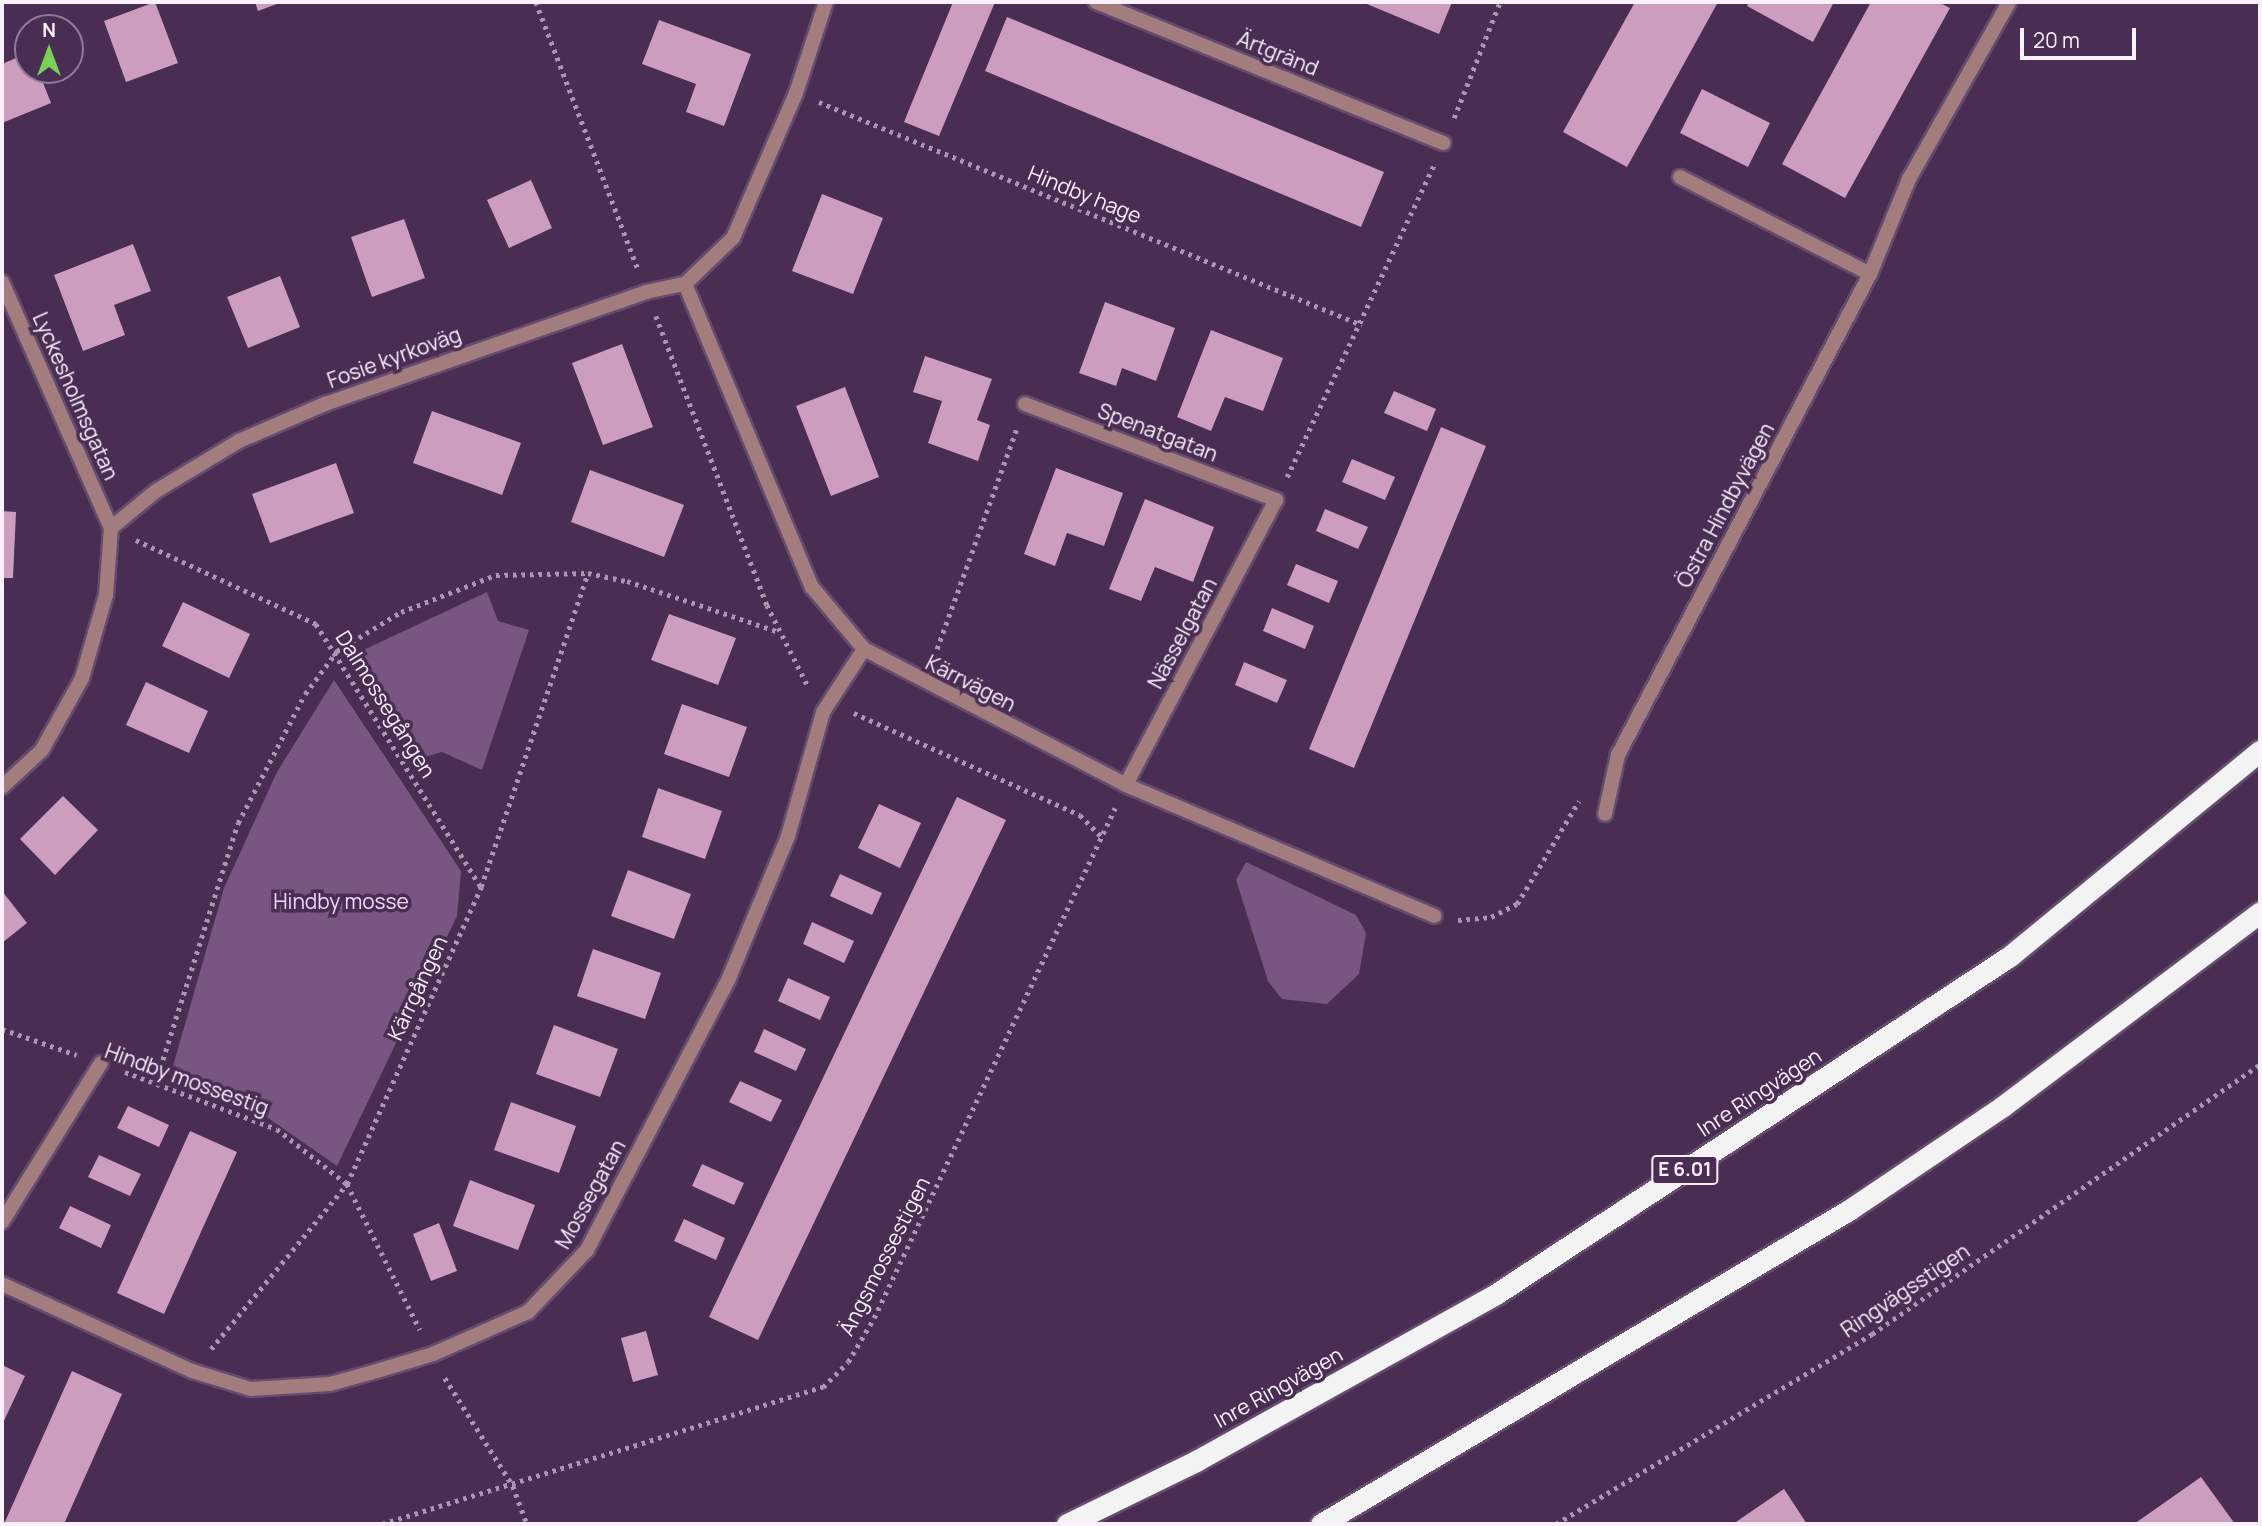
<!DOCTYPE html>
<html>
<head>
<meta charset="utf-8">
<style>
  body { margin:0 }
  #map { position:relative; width:2262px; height:1526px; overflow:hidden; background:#492d52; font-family:Manrope,sans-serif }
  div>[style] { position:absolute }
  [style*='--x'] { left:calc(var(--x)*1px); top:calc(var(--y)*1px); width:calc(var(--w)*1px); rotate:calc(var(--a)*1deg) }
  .green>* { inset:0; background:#775781 }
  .building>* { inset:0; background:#cc9dbe }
  .path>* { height:4.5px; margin-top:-2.25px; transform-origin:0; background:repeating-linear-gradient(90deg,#aa98b0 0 3.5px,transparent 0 8.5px) }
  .roads { filter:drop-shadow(2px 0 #654c6e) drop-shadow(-2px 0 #654c6e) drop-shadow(0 2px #654c6e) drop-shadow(0 -2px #654c6e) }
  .lane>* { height:14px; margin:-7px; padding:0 7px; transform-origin:7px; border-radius:7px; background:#a37c7d }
  .street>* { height:14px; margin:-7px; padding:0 7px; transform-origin:7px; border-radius:7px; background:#a37c7d }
  .highway>* { height:21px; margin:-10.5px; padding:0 10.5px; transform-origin:10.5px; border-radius:10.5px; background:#f3f3f3 }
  span { translate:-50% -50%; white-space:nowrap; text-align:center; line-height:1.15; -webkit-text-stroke:7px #492d52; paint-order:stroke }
  .shield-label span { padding:2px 5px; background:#492d52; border:2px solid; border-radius:5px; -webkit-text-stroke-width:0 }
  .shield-label { font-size:19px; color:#fbf1fe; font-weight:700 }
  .street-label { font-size:21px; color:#fbf1fe }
  .park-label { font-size:21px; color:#f2d7fa }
  .frame { position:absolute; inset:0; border:4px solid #fbf1fe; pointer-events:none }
  .north { position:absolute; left:14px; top:14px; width:70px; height:70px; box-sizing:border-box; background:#492d52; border:2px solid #907b97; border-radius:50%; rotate:0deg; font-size:19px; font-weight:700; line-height:28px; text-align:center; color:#fbf1fe }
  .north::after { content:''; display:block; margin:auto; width:24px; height:32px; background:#7bd156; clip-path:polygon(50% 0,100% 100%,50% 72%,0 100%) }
  .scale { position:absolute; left:2020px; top:28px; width:116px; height:32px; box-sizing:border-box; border:4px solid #fbf1fe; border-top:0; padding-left:9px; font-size:21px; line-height:24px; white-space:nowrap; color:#fbf1fe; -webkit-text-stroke:5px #492d52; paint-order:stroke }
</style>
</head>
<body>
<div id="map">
  <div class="green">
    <div style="clip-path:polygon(487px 592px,498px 621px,529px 630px,482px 770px,442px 752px,418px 759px,357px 665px,357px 653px)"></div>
    <div style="clip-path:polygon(334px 680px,461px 871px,457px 916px,337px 1166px,261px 1113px,169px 1080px,224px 888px,277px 772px)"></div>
    <div style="clip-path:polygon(1246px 862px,1356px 915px,1366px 933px,1359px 974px,1327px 1004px,1282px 999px,1268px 981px,1236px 880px)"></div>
  </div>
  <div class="building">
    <div style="clip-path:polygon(155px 2px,178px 63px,126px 82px,104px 21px)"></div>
    <div style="clip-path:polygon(255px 2px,282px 2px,258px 11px)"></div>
    <div style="clip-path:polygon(953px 2px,995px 2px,939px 136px,904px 122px)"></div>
    <div style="clip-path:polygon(1362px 2px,1452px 2px,1439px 34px)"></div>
    <div style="clip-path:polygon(1635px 2px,1718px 2px,1627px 167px,1563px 132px)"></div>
    <div style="clip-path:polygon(1749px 2px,1834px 2px,1813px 42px,1747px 6px)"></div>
    <div style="clip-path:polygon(1871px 2px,1938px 2px,1950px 8px,1845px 198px,1782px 164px)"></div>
    <div style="clip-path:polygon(1007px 17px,1384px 172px,1361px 227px,985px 71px)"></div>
    <div style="clip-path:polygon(659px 20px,751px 54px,724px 126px,686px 112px,696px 84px,642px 64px)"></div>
    <div style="clip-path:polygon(28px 53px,28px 70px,38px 70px,51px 103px,2px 123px,2px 64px)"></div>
    <div style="clip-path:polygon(1702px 89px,1770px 123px,1748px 167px,1680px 133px)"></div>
    <div style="clip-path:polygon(531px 180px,552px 228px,509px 248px,487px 200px)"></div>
    <div style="clip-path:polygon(822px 194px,883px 218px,853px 294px,792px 271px)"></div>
    <div style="clip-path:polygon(404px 219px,425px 278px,372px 297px,351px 237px)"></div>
    <div style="clip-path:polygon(133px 244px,151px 291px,114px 305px,125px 335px,83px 351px,54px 275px)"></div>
    <div style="clip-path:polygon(280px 276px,300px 327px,248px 348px,227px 297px)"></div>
    <div style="clip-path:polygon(1105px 302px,1175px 328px,1156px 381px,1122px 368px,1116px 386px,1079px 373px)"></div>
    <div style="clip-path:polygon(1211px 330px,1283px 358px,1263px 411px,1225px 397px,1211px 431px,1177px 417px)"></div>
    <div style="clip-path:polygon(622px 344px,653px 427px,603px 445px,572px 363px)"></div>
    <div style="clip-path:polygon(925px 356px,992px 379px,977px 420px,990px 425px,978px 461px,928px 443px,942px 401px,913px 392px)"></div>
    <div style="clip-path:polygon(845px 387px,879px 477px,831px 496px,796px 406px)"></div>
    <div style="clip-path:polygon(1394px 391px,1436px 409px,1427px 431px,1384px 413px)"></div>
    <div style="clip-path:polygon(432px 411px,521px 443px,502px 495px,413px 463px)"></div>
    <div style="clip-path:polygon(1441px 427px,1486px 446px,1354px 768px,1309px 749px)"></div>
    <div style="clip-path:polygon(1352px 459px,1395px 477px,1385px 500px,1342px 482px)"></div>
    <div style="clip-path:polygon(336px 463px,354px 513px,270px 543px,252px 494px)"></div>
    <div style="clip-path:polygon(1056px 468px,1123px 493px,1104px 546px,1067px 533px,1055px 566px,1024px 554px)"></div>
    <div style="clip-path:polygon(590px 470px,684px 505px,664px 557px,571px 522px)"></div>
    <div style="clip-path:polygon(1145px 499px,1214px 527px,1193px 582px,1155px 567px,1141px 601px,1109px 589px)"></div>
    <div style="clip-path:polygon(1325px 509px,1368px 527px,1358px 549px,1316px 531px)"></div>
    <div style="clip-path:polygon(2px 511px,16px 512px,13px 578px,2px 578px)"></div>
    <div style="clip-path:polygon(1296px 564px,1338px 581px,1329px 603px,1287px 585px)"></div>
    <div style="clip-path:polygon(183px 602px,250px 634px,229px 678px,162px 646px)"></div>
    <div style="clip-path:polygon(1272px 608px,1314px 626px,1305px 649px,1263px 631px)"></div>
    <div style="clip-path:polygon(669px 614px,736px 638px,718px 685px,651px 660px)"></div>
    <div style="clip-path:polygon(1244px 662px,1287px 680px,1277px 703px,1235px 685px)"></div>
    <div style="clip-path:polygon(146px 682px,208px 711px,189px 753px,126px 725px)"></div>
    <div style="clip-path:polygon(682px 704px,747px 727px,729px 777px,664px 754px)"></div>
    <div style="clip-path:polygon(658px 788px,722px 811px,705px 859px,642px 837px)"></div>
    <div style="clip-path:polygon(63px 796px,98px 830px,55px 875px,20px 839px)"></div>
    <div style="clip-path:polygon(957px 797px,1006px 820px,758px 1340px,709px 1317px)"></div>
    <div style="clip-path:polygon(879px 804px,921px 823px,900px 868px,858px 848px)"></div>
    <div style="clip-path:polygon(628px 870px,691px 894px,674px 939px,611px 916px)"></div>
    <div style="clip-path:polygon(840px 874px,882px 893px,872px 915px,830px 896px)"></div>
    <div style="clip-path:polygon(2px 891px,27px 923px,2px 943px)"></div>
    <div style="clip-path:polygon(812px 922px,854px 941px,844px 963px,803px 944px)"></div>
    <div style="clip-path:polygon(593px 949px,661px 973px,645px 1019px,577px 996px)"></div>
    <div style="clip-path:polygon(788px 978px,830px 997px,820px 1020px,778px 1001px)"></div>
    <div style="clip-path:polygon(554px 1025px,618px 1049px,600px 1097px,536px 1074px)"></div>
    <div style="clip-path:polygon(764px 1029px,806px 1049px,796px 1071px,754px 1052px)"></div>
    <div style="clip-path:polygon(740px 1081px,782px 1100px,771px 1122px,729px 1102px)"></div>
    <div style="clip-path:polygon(511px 1102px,576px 1126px,559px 1173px,494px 1150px)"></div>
    <div style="clip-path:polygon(128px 1106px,169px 1125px,159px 1147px,117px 1128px)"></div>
    <div style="clip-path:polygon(190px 1131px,237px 1152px,164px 1314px,117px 1293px)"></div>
    <div style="clip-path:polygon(99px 1155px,141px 1174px,130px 1196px,88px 1177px)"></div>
    <div style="clip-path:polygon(702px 1164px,744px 1183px,734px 1205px,692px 1186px)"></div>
    <div style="clip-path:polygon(470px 1180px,535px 1205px,518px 1250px,453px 1226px)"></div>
    <div style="clip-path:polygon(70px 1206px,111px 1225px,101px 1248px,59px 1228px)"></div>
    <div style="clip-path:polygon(684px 1219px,725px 1238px,716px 1260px,674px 1241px)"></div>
    <div style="clip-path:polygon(439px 1223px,457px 1271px,431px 1281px,413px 1234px)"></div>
    <div style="clip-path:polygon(646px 1331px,658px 1375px,633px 1382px,621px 1338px)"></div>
    <div style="clip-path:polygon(2px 1365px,25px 1376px,2px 1425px)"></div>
    <div style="clip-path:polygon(72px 1371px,122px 1394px,64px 1524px,4px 1524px)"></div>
    <div style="clip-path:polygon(2201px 1477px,2235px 1524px,2134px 1524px)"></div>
    <div style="clip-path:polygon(1784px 1489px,1807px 1524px,1733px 1524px)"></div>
  </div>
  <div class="path">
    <div style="--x:536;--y:2;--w:286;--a:69.1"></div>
    <div style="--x:819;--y:102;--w:587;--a:22.33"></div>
    <div style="--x:1454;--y:118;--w:125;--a:-68.4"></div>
    <div style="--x:656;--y:316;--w:310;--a:69"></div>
    <div style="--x:767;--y:605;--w:91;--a:63.2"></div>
    <div style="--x:1287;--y:477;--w:345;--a:-64.8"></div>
    <div style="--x:136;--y:540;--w:199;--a:25"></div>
    <div style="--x:316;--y:624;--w:310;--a:57.9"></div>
    <div style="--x:934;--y:657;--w:244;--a:-70.1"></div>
    <div style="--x:854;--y:713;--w:248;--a:24.3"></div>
    <div style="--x:1080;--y:815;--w:30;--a:45"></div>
    <div style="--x:1458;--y:920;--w:33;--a:-5"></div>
    <div style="--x:1491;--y:917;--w:29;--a:-27"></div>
    <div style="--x:1517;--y:904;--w:120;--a:-59"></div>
    <div style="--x:2;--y:1029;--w:79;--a:19.1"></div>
    <div style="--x:125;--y:1072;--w:162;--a:20.6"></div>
    <div style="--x:277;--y:1129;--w:89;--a:38.2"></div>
    <div style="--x:347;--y:1184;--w:163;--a:63.4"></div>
    <div style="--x:155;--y:1084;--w:274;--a:-72.4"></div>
    <div style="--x:238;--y:823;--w:145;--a:-62.6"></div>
    <div style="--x:305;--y:694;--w:54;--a:-53.3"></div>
    <div style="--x:337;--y:651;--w:75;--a:-31.4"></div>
    <div style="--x:401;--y:612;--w:102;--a:-21.3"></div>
    <div style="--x:496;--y:575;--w:92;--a:-1.2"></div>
    <div style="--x:588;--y:573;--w:40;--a:12"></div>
    <div style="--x:627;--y:581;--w:160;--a:18.5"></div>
    <div style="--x:211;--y:1349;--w:214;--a:-50.5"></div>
    <div style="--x:347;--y:1184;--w:326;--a:-65.7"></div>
    <div style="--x:481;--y:887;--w:332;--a:-71.2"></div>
    <div style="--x:445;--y:1378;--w:128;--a:57.8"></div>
    <div style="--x:513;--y:1486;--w:40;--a:69.8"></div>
    <div style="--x:382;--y:1524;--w:462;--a:-17.3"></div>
    <div style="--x:823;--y:1387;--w:35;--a:-45"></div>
    <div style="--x:848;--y:1362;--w:51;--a:-59.4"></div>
    <div style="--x:874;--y:1318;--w:564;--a:-64.71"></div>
    <div style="--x:1556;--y:1524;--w:369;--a:-31"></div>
    <div style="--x:1872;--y:1334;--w:473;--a:-34.8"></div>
  </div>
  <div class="roads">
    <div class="lane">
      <div style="--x:1680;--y:177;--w:213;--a:27"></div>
    </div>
    <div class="street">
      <div style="--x:1096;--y:2;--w:375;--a:22.1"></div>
      <div style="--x:2;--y:282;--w:269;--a:66.1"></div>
      <div style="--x:685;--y:284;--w:329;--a:67.3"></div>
      <div style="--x:812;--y:587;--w:81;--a:50"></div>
      <div style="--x:864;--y:649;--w:295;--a:27.4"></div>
      <div style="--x:1126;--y:785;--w:335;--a:23"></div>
      <div style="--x:1025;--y:404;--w:269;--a:20.9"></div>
      <div style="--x:1276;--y:500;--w:322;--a:117.8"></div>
      <div style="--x:2;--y:787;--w:54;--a:-42.8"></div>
      <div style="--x:42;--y:750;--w:82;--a:-60.9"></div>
      <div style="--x:82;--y:678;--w:86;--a:-73.9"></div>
      <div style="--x:106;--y:595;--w:67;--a:-85.7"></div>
      <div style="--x:111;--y:528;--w:58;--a:-39.4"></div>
      <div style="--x:156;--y:491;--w:97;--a:-31.1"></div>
      <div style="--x:239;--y:441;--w:94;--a:-23.3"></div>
      <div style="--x:325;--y:404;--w:340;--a:-19.2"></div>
      <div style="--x:646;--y:292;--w:40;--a:-12"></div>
      <div style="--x:685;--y:284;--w:66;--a:-43.8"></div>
      <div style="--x:733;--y:238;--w:158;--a:-66.5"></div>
      <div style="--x:796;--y:93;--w:96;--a:-71.8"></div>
      <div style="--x:1605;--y:814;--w:60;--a:-77.6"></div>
      <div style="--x:1618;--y:755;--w:543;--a:-62.35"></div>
      <div style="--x:1870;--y:274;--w:103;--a:-67.7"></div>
      <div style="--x:1909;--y:179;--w:203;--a:-60.5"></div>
      <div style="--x:2;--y:1222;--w:187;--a:-58.1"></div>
      <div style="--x:2;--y:1284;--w:209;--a:24.6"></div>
      <div style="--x:192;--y:1371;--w:62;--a:17"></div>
      <div style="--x:251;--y:1389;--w:79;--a:-3.6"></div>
      <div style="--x:330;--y:1384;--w:41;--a:-15.4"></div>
      <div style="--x:370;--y:1373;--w:66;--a:-16.8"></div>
      <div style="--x:433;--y:1354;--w:104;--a:-23.9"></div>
      <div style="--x:528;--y:1312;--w:86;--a:-46.4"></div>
      <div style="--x:587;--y:1250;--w:307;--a:-62.4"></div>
      <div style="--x:729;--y:978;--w:154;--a:-67.4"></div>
      <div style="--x:788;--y:836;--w:129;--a:-74.2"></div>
      <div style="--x:823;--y:712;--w:75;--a:-56.9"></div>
    </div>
    <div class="highway">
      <div style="--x:1067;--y:1524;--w:144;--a:-26"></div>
      <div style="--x:1196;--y:1461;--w:343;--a:-29.1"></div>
      <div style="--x:1496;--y:1294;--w:615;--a:-33.33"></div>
      <div style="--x:2010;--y:956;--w:323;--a:-39.4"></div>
      <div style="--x:1321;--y:1524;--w:614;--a:-30.74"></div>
      <div style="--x:1849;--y:1210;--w:186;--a:-34"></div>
      <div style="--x:2003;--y:1106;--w:322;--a:-37"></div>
    </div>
  </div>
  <div class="shield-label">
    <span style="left:1685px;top:1170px">E 6.01</span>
  </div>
  <div class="street-label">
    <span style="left:1278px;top:53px;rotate:22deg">Ärtgränd</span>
    <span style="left:1085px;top:194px;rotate:22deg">Hindby hage</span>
    <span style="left:394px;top:357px;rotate:-20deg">Fosie kyrkoväg</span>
    <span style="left:76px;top:396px;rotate:66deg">Lyckesholmsgatan</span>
    <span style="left:1158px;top:432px;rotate:21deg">Spenatgatan</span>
    <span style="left:1725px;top:505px;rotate:-62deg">Östra Hindbyvägen</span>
    <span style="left:1182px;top:633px;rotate:-62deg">Nässelgatan</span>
    <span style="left:971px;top:683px;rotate:27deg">Kärrvägen</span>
    <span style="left:386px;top:704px;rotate:58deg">Dalmossegången</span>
    <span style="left:417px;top:988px;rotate:-65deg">Kärrgången</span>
    <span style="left:187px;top:1079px;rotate:20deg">Hindby mossestig</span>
    <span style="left:1759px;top:1092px;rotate:-33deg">Inre Ringvägen</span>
    <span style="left:590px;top:1194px;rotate:-61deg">Mossegatan</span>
    <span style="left:884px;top:1256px;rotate:-63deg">Ängsmossestigen</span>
    <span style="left:1905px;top:1290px;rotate:-34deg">Ringvägsstigen</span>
    <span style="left:1278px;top:1387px;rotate:-29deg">Inre Ringvägen</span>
  </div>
  <div class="park-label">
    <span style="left:341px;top:901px">Hindby mosse</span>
  </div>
  <div class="frame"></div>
  <div class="north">N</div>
  <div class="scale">20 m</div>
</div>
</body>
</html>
